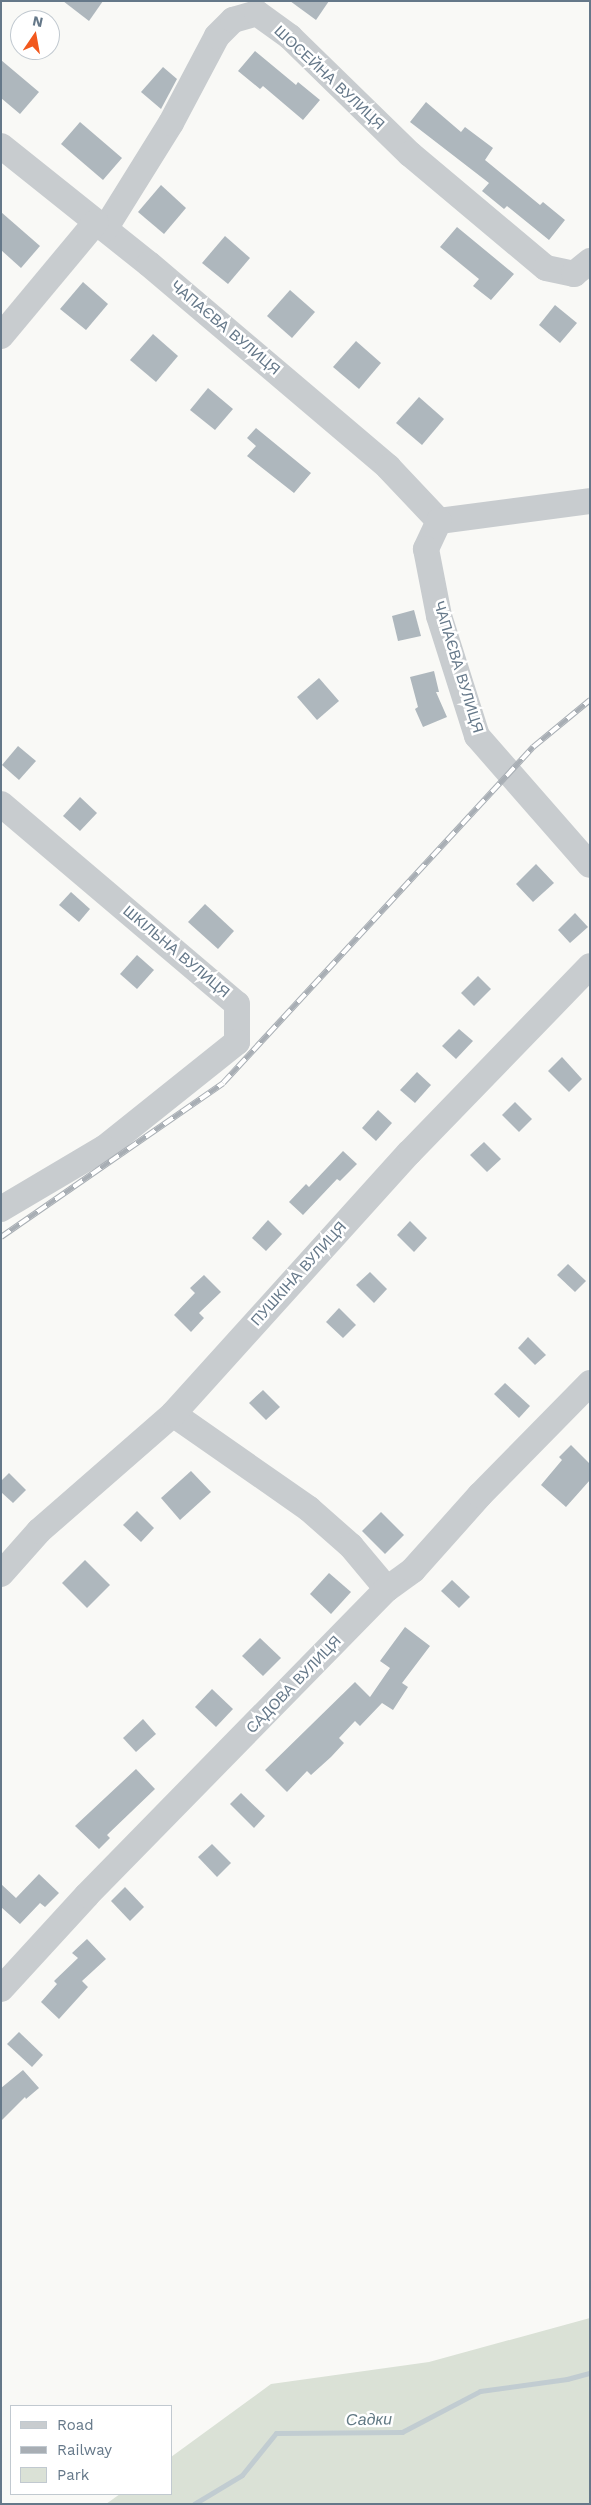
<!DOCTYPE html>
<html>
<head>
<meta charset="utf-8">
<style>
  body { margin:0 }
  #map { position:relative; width:591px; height:2505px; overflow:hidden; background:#f9f9f6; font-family:"Work Sans",sans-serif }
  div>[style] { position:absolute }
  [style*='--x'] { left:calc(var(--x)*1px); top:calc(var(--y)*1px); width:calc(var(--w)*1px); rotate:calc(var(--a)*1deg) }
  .green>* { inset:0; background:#dae1d6 }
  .stream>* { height:5px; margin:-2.5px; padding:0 2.5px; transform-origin:2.5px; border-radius:2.5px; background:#c1ccd1 }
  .building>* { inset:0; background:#aeb7bd }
  .minor>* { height:26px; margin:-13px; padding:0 13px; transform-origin:13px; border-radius:13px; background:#c8cccf }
  .rail>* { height:5.5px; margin-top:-2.75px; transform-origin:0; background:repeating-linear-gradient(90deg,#fff 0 11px,#a8aeb4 0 22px); box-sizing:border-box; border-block:1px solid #a8aeb4 }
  span { translate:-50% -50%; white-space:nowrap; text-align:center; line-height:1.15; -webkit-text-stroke:5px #fff; paint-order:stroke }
  .street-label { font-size:15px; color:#657889 }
  .water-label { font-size:16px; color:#617984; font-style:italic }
  .frame { position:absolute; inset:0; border:2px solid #657889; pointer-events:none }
  .legend { position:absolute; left:10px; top:2405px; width:162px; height:90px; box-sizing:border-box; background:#fff; border:1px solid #c1c9d0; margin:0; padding:6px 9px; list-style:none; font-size:15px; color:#657889 }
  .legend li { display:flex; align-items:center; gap:10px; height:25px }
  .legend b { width:25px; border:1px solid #c1c9d0 }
  .north { position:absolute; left:10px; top:10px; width:50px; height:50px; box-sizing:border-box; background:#fff; border:1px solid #c1c9d0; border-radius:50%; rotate:12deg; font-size:14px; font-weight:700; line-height:20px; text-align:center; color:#657889 }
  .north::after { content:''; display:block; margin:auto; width:18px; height:22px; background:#f2581d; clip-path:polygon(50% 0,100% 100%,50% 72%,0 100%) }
</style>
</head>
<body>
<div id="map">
  <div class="green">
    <div style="clip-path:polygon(590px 2318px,590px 2504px,106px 2504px,120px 2494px,171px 2494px,171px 2457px,271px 2384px,429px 2362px)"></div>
  </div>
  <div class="stream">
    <div style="--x:194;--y:2504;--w:56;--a:-31.1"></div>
    <div style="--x:242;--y:2475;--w:54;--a:-51"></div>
    <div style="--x:276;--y:2433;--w:126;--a:-0.5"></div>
    <div style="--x:402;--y:2432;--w:88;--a:-27.7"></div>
    <div style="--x:480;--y:2391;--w:88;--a:-7.9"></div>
    <div style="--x:567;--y:2379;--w:24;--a:-15"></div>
  </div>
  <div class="building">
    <div style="clip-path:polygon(63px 1px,103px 1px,89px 21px)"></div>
    <div style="clip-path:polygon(290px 1px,329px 1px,316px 20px)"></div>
    <div style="clip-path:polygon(255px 51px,296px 85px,298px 82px,320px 100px,303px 120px,263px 86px,260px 89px,238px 71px)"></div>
    <div style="clip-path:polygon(1px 60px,39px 92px,20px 114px,1px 98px)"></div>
    <div style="clip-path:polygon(163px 67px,177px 79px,161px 109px,141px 92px)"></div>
    <div style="clip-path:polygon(426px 102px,461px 132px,465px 127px,493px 148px,485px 160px,540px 205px,543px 202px,565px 220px,549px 240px,507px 206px,504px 209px,482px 191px,489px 183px,410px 122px)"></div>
    <div style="clip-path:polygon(80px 122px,122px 158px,103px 180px,61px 144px)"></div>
    <div style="clip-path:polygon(161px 185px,186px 208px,164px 234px,138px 212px)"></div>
    <div style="clip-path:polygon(1px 212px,40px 246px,21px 268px,1px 250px)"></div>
    <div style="clip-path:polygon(457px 227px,514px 274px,491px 300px,473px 286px,479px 279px,440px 247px)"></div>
    <div style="clip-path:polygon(225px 236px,250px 258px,228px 284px,202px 263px)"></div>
    <div style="clip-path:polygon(83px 282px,108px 304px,86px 330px,60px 309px)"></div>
    <div style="clip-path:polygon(290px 290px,315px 312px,292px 338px,267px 316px)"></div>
    <div style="clip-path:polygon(555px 305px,577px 323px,560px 343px,539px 325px)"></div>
    <div style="clip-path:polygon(153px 334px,178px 356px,156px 382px,130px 360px)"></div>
    <div style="clip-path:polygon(356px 341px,381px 363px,359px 389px,333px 367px)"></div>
    <div style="clip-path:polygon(208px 388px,233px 409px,215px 430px,190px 410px)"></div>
    <div style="clip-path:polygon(419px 397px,444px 419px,422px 445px,396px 423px)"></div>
    <div style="clip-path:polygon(256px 428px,311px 473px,294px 493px,247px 456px,256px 446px,247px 438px)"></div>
    <div style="clip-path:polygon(414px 610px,421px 636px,398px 641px,392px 616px)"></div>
    <div style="clip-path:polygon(434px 671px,439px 692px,436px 692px,447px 717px,423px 727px,415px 709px,418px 707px,410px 677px)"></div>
    <div style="clip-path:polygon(319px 678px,339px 701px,317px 720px,297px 697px)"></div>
    <div style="clip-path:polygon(18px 746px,36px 761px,19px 780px,2px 765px)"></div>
    <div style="clip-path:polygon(80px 797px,97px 813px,80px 831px,63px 816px)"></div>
    <div style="clip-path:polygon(536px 864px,554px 883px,533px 902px,516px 884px)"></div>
    <div style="clip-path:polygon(71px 892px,90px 909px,79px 922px,59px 905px)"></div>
    <div style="clip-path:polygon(205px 904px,234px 931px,218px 949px,188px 922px)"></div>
    <div style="clip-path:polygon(575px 913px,588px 927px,570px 943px,558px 930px)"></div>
    <div style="clip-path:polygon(137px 955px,154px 970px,137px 989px,120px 974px)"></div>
    <div style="clip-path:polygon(478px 976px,491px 989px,474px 1006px,461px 993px)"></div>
    <div style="clip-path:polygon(459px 1029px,473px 1041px,456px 1059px,442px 1046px)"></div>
    <div style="clip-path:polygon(562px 1057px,582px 1079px,569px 1092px,548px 1071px)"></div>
    <div style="clip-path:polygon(417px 1072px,431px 1085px,415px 1103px,400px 1090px)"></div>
    <div style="clip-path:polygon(515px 1102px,532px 1119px,519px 1132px,502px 1115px)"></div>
    <div style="clip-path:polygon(378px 1110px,392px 1123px,376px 1141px,362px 1128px)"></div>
    <div style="clip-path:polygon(484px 1142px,501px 1159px,487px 1172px,470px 1155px)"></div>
    <div style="clip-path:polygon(343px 1151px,357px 1164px,340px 1181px,337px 1179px,303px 1215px,289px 1202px,306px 1184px,309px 1187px)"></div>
    <div style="clip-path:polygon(268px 1220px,282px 1234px,266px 1251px,252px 1238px)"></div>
    <div style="clip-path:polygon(410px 1221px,427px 1238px,414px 1252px,397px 1235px)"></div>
    <div style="clip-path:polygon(568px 1264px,586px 1281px,575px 1292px,557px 1275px)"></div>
    <div style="clip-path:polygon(370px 1272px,387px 1289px,374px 1303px,356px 1285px)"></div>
    <div style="clip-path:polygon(204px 1275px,221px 1292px,199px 1313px,204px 1318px,191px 1332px,174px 1315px,195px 1293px,190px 1288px)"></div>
    <div style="clip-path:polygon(339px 1308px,356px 1325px,343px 1338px,326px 1322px)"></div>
    <div style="clip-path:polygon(528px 1337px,546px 1355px,535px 1365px,518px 1348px)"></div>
    <div style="clip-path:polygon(505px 1383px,530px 1406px,519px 1418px,494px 1394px)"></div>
    <div style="clip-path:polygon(263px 1390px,280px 1407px,266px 1420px,249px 1403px)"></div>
    <div style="clip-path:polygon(571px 1445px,590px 1464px,590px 1480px,566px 1507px,541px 1485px,562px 1460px,559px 1457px)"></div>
    <div style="clip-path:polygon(191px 1471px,211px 1492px,180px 1520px,161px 1498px)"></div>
    <div style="clip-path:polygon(9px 1473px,26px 1490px,13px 1503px,1px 1492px,1px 1481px)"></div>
    <div style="clip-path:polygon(137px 1511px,154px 1528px,141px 1542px,123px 1525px)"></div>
    <div style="clip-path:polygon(381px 1512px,404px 1535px,385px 1554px,362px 1531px)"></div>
    <div style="clip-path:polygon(85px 1560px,110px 1585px,87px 1608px,62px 1583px)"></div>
    <div style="clip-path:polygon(329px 1573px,351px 1592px,331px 1614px,310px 1594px)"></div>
    <div style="clip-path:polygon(452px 1580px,470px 1597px,459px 1608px,441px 1591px)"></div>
    <div style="clip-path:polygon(405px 1627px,430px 1646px,402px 1683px,408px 1687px,393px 1710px,382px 1703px,360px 1726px,355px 1721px,339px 1738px,344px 1743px,331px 1757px,311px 1775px,307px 1771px,287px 1792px,265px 1770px,355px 1682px,370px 1697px,390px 1668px,380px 1661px)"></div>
    <div style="clip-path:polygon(260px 1638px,281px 1658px,263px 1676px,242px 1656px)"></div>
    <div style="clip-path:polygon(212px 1689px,233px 1709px,216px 1727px,195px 1707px)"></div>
    <div style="clip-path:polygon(143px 1719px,156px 1734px,136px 1752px,123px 1738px)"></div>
    <div style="clip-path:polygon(136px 1769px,155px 1789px,107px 1835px,110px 1838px,99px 1849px,75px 1826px)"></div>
    <div style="clip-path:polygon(241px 1793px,265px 1816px,254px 1828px,230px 1804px)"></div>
    <div style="clip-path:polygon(212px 1844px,231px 1863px,217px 1877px,198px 1857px)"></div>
    <div style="clip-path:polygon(39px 1874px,59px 1893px,45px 1907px,40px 1903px,20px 1924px,1px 1907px,1px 1884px,16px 1898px)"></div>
    <div style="clip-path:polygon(125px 1887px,144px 1907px,130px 1921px,111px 1901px)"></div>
    <div style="clip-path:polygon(87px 1939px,106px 1959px,82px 1981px,88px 1987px,59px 2019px,41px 2002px,57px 1984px,54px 1981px,78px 1958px,72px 1953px)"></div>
    <div style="clip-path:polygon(19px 2032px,43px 2055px,32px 2067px,7px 2044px)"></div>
    <div style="clip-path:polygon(23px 2070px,39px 2088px,26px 2099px,25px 2097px,1px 2121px,1px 2088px)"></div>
  </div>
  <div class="minor">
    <div style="--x:1;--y:146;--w:189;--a:38.6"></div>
    <div style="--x:149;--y:264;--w:314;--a:40.3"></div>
    <div style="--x:388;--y:467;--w:74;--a:46.6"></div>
    <div style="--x:439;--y:521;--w:152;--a:-7.5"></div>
    <div style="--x:105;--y:229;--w:125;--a:-58.1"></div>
    <div style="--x:171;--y:123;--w:98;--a:-62.1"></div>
    <div style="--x:217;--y:36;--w:23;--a:-45"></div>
    <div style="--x:233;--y:20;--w:25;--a:-16"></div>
    <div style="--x:257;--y:13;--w:41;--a:36"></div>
    <div style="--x:290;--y:37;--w:168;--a:44.3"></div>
    <div style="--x:410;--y:154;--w:177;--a:40"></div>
    <div style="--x:546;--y:268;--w:29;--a:12"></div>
    <div style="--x:574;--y:274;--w:21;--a:-39"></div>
    <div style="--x:1;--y:336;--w:148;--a:-50.2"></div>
    <div style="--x:439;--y:521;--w:31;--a:115"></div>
    <div style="--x:426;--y:549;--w:68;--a:79"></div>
    <div style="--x:439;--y:616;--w:126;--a:72.4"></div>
    <div style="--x:477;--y:736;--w:171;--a:48.8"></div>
    <div style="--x:1;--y:804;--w:309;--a:40.3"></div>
    <div style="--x:237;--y:1004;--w:38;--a:90"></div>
    <div style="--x:237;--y:1042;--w:170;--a:141.4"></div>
    <div style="--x:104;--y:1148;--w:120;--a:149.4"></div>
    <div style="--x:173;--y:1414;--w:166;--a:34.9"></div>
    <div style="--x:309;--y:1509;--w:56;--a:41.4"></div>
    <div style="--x:351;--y:1546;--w:56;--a:50.1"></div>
    <div style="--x:1;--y:1574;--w:57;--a:-48.5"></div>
    <div style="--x:39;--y:1531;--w:178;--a:-41.1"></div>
    <div style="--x:173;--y:1414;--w:352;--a:-47.9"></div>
    <div style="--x:409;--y:1153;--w:260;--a:-45.9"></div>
    <div style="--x:1;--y:1989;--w:127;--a:-47.5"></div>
    <div style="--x:87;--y:1895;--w:429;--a:-45.6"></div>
    <div style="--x:387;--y:1589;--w:32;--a:-36"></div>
    <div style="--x:413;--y:1570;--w:101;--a:-48.2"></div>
    <div style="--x:480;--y:1495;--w:157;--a:-45.5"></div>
  </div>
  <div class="rail">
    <div style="--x:1;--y:1237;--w:270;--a:-34.7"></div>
    <div style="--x:223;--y:1083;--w:457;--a:-47.3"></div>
    <div style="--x:533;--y:747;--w:74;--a:-39.5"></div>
  </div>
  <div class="street-label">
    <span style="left:329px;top:78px;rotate:43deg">ШОСЕЙНА ВУЛИЦЯ</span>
    <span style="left:225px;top:328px;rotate:40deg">ЧАПАЄВА ВУЛИЦЯ</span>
    <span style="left:458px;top:667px;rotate:73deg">ЧАПАЄВА ВУЛИЦЯ</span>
    <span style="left:176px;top:952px;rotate:40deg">ШКІЛЬНА ВУЛИЦЯ</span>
    <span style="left:299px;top:1274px;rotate:-48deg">ПУШКІНА ВУЛИЦЯ</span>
    <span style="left:294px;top:1685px;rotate:-46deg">САДОВА ВУЛИЦЯ</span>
  </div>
  <div class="water-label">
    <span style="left:369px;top:2420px;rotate:-1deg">Садки</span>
  </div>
  <div class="frame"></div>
  <ul class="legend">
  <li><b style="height:6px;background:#c8cccf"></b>Road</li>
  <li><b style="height:6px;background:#a8aeb4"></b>Railway</li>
  <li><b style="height:14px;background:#dae1d6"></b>Park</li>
  </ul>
  <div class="north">N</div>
</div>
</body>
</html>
